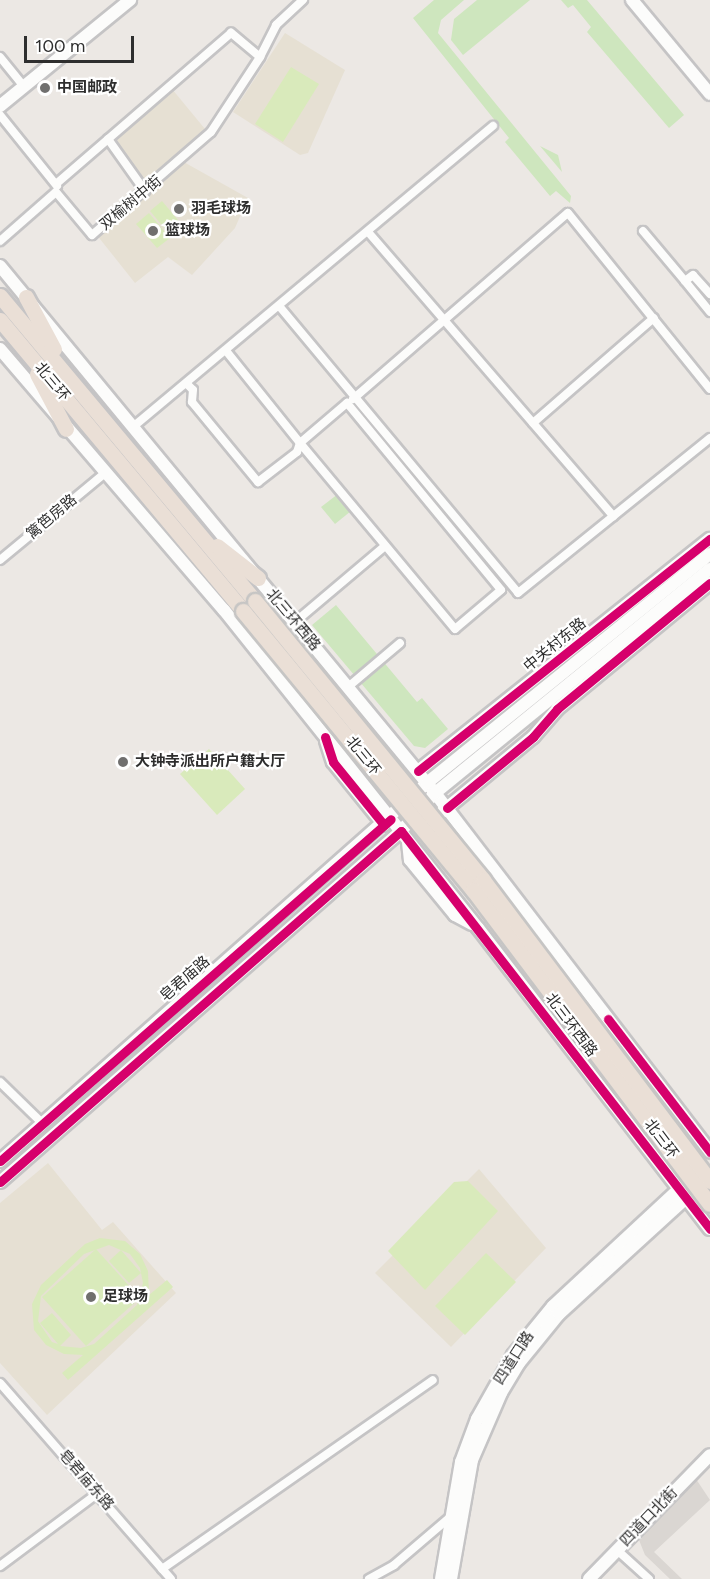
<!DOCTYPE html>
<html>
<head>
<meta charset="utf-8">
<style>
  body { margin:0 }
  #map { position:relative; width:710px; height:1579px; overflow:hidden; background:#ece8e4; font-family:Figtree,"Noto Sans SC",sans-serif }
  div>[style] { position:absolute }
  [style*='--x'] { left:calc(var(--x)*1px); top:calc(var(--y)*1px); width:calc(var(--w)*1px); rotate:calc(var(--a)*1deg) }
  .education>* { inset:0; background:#e6e0d3 }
  .green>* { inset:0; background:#cee6be }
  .pitch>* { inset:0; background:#d9eabb }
  .plaza>* { inset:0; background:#dad6d2 }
  .roads { filter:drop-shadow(2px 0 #c5c4c5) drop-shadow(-2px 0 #c5c4c5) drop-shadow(0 2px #c5c4c5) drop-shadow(0 -2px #c5c4c5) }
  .street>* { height:8px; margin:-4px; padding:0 4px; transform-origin:4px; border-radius:4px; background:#fcfcfb }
  .secondary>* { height:12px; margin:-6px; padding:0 6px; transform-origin:6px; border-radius:6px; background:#fcfcfb }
  .highway>* { height:15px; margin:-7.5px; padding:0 7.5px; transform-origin:7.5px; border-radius:7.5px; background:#eadfd6 }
  .bridges { filter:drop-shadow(2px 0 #c6c5c4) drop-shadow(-2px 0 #c6c5c4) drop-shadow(0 2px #c6c5c4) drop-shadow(0 -2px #c6c5c4) }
  .highway-bridge>* { height:15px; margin:-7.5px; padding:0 7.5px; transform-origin:7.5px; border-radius:7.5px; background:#eadfd6 }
  .cycleway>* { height:9px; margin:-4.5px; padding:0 4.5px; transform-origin:4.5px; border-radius:4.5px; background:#d6006c }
  .dots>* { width:16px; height:16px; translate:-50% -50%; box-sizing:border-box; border:3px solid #fff; border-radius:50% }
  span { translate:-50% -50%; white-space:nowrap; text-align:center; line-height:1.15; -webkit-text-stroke:4.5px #fff; paint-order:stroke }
  .poi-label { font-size:15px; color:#2e2e2e; font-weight:700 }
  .left { translate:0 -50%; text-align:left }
  .street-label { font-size:15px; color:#2e2e2e }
  .scale { position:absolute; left:24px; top:36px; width:110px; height:27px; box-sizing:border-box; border:3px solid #2e2e2e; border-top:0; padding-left:8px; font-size:18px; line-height:21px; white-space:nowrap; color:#2e2e2e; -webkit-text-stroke:4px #fff; paint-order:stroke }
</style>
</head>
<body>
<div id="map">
  <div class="education">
    <div style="clip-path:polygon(285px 33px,345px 70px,308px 153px,300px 155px,233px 112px)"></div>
    <div style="clip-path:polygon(172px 89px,205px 129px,190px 147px,146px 183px,112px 139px)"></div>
    <div style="clip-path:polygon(182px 161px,248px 198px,235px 228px,192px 275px,168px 257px,135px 283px,96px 234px)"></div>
    <div style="clip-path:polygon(48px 1163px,102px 1230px,113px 1222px,176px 1293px,47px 1415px,0 1363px,0 1203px)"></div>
    <div style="clip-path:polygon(479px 1169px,546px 1248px,451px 1347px,375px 1273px)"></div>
  </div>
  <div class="green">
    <div style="clip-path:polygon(434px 0,464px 0,441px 20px,438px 33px,571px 196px,570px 203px,556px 191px,550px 196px,505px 142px,509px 138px,413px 18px)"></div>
    <div style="clip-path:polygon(477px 0,530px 0,463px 55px,451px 40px,454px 19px)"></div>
    <div style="clip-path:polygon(561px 0,587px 0,684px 115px,669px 128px,587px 32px,591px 27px,573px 5px,568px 8px)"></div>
    <div style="clip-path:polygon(540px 146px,558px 155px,562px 172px)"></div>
    <div style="clip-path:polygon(338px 494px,351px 511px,335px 524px,321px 507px)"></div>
    <div style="clip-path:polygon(336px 605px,417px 702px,422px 698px,448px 729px,425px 748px,414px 746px,312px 625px)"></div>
  </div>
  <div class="pitch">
    <div style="clip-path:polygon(291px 67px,319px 84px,283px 142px,255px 124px)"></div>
    <div style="clip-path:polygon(162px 201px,183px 226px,171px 236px,150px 211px)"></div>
    <div style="clip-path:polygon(149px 213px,170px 238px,157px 248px,136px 224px)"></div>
    <div style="clip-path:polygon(209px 749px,245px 789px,217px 815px,180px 774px)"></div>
    <div style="clip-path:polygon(468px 1181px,498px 1211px,425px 1290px,388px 1251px,454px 1182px)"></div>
    <div style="clip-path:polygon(evenodd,100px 1238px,125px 1241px,140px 1254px,148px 1271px,149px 1295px,167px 1280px,173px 1287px,68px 1380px,62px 1373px,83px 1355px,64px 1354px,46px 1345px,34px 1330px,32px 1304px,41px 1285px,85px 1244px,100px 1238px,109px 1245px,130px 1254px,140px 1268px,143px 1283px,137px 1305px,94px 1344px,81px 1348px,60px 1346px,71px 1335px,52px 1313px,40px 1323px,58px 1344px,52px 1342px,38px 1321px,41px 1296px,84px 1254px,109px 1245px)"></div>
    <div style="clip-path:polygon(96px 1249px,140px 1298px,86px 1346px,42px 1297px)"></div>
    <div style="clip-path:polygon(121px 1250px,141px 1273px,129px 1283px,109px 1261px)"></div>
    <div style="clip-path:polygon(486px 1253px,516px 1282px,465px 1335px,435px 1306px)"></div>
  </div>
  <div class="plaza">
    <div style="clip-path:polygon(696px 1479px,710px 1500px,654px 1552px,682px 1579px,670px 1579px,645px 1555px,639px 1540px)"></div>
  </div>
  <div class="roads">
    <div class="street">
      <div style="--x:0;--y:57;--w:38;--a:51"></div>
      <div style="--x:260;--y:57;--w:36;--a:-63"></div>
      <div style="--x:276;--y:25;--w:37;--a:-43"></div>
      <div style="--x:0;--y:115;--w:91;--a:51.2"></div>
      <div style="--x:108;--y:139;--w:64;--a:54.6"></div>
      <div style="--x:56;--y:192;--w:56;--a:50.1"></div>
      <div style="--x:92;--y:235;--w:157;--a:-40.9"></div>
      <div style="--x:211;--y:132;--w:90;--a:-56.8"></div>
      <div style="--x:260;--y:57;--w:38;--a:-140"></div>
      <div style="--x:231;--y:33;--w:230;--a:139.2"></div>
      <div style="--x:643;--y:231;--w:65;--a:50"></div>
      <div style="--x:369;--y:233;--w:374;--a:49.2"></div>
      <div style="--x:0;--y:241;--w:74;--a:-41.2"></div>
      <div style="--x:710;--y:294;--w:25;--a:-132"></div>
      <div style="--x:693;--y:275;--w:10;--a:143"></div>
      <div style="--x:685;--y:281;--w:40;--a:51"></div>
      <div style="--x:280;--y:307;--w:372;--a:50.2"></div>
      <div style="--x:518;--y:593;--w:247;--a:-38.9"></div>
      <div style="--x:187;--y:384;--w:8;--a:45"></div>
      <div style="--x:193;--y:390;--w:12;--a:95"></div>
      <div style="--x:192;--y:402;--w:104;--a:50.5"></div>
      <div style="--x:258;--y:482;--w:49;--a:-37.6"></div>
      <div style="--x:297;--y:452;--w:9;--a:-72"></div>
      <div style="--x:300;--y:443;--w:117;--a:-128.7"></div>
      <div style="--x:353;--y:399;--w:284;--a:-40.9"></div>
      <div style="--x:568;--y:213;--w:226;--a:51.1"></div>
      <div style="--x:347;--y:403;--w:242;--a:50.5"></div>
      <div style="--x:501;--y:590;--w:60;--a:139.7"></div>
      <div style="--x:455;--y:629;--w:242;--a:-129.8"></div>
      <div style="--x:300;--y:443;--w:62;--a:-40.4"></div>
      <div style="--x:533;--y:423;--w:160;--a:-41"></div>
      <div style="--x:134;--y:426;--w:468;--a:-39.9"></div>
      <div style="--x:0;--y:560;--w:135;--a:-39.6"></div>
      <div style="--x:295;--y:622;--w:118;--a:-40.2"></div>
      <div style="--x:348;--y:687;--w:68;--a:-40.2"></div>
      <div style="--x:0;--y:1082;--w:60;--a:44.3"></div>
      <div style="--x:0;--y:1383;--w:260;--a:48.9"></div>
      <div style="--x:617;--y:1550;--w:43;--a:42.2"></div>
      <div style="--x:0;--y:1566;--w:122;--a:-36.7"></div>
      <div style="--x:162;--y:1569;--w:330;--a:-34.9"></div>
      <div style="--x:369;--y:1579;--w:29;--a:-29"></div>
      <div style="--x:394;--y:1565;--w:72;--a:-40.5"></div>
    </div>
    <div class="secondary">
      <div style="--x:632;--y:0;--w:122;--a:50.3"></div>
      <div style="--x:0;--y:106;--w:168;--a:-39.2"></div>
      <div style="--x:0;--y:266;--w:683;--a:50.46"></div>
      <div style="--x:435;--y:793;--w:452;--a:52.5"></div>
      <div style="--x:0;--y:349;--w:344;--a:49.4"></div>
      <div style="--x:224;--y:610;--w:407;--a:51.4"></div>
      <div style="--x:478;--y:928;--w:380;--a:52.4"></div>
      <div style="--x:326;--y:741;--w:22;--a:72"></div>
      <div style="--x:333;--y:762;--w:81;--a:51"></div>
      <div style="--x:418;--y:771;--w:373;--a:-38.5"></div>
      <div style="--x:442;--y:812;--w:118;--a:-39.5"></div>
      <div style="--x:533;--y:737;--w:37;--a:-49"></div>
      <div style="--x:557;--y:709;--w:198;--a:-39.5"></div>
      <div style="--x:408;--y:842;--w:18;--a:84"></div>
      <div style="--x:410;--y:860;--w:71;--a:50.7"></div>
      <div style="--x:455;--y:915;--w:19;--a:28"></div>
      <div style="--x:0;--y:1161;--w:570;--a:-41.52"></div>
      <div style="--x:427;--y:783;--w:364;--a:-39"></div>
      <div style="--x:0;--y:1182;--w:533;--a:-41.2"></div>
      <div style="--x:401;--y:831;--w:51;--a:-48.2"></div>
      <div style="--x:435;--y:793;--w:355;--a:-39.2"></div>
      <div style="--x:441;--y:1579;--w:119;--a:-80.3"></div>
      <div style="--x:461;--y:1462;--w:46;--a:-69.6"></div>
      <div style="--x:477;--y:1419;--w:73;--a:-60.6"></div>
      <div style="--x:513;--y:1355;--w:63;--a:-50.8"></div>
      <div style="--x:553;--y:1306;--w:172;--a:-42.9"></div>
      <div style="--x:451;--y:1579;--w:121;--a:-80"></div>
      <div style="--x:472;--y:1460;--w:73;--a:-66.6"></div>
      <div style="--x:501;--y:1393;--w:35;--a:-59"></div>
      <div style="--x:519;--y:1363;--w:63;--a:-50.8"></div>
      <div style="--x:559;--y:1314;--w:172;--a:-42.4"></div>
      <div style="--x:589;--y:1579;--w:173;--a:-45.7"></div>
    </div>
    <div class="highway">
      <div style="--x:0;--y:296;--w:398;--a:50.1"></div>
      <div style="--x:26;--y:297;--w:59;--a:61.7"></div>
      <div style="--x:0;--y:320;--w:379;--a:50.1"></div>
      <div style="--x:37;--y:374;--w:62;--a:62.2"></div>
      <div style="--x:217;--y:546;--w:52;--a:38"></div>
    </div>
  </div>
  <div class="bridges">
    <div class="highway-bridge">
      <div style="--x:255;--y:601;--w:360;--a:50.7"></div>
      <div style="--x:483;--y:880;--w:377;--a:53"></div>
      <div style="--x:243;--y:611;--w:362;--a:50.5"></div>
      <div style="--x:473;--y:890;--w:393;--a:53"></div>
    </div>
  </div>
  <div class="cycleway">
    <div style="--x:325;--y:737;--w:26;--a:72"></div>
    <div style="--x:333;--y:762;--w:81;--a:51"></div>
    <div style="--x:418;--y:771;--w:373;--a:-38.5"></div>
    <div style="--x:447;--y:808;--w:112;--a:-39.5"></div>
    <div style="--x:533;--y:737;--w:37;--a:-49"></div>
    <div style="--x:557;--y:709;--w:198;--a:-39.5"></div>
    <div style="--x:608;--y:1019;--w:168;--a:52.5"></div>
    <div style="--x:0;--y:1161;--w:519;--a:-41.18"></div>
    <div style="--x:0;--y:1182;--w:533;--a:-41.2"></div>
    <div style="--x:401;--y:831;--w:504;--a:52.17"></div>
  </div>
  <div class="dots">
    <div style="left:45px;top:88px;background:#706f6e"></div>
    <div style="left:179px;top:209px;background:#706f6e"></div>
    <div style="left:153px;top:231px;background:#706f6e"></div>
    <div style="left:123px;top:762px;background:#706f6e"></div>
    <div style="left:91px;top:1297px;background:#706f6e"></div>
  </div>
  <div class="poi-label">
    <span class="left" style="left:57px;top:88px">中国邮政</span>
    <span class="left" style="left:191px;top:209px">羽毛球场</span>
    <span class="left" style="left:165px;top:231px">篮球场</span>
    <span class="left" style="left:135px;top:762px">大钟寺派出所户籍大厅</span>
    <span class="left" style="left:103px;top:1297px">足球场</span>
  </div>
  <div class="street-label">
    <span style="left:131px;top:203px;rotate:-40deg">双榆树中街</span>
    <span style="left:52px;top:382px;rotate:50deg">北三环</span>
    <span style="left:52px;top:517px;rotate:-40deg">篱笆房路</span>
    <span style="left:293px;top:620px;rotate:50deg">北三环西路</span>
    <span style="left:555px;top:645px;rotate:-39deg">中关村东路</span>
    <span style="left:363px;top:756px;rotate:51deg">北三环</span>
    <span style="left:185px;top:979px;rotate:-41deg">皂君庙路</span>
    <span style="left:571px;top:1025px;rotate:53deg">北三环西路</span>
    <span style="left:661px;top:1139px;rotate:53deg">北三环</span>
    <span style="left:514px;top:1358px;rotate:-57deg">四道口路</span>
    <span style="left:86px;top:1480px;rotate:49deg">皂君庙东路</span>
    <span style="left:649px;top:1517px;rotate:-46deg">四道口北街</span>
  </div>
  <div class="scale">100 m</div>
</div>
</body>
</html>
